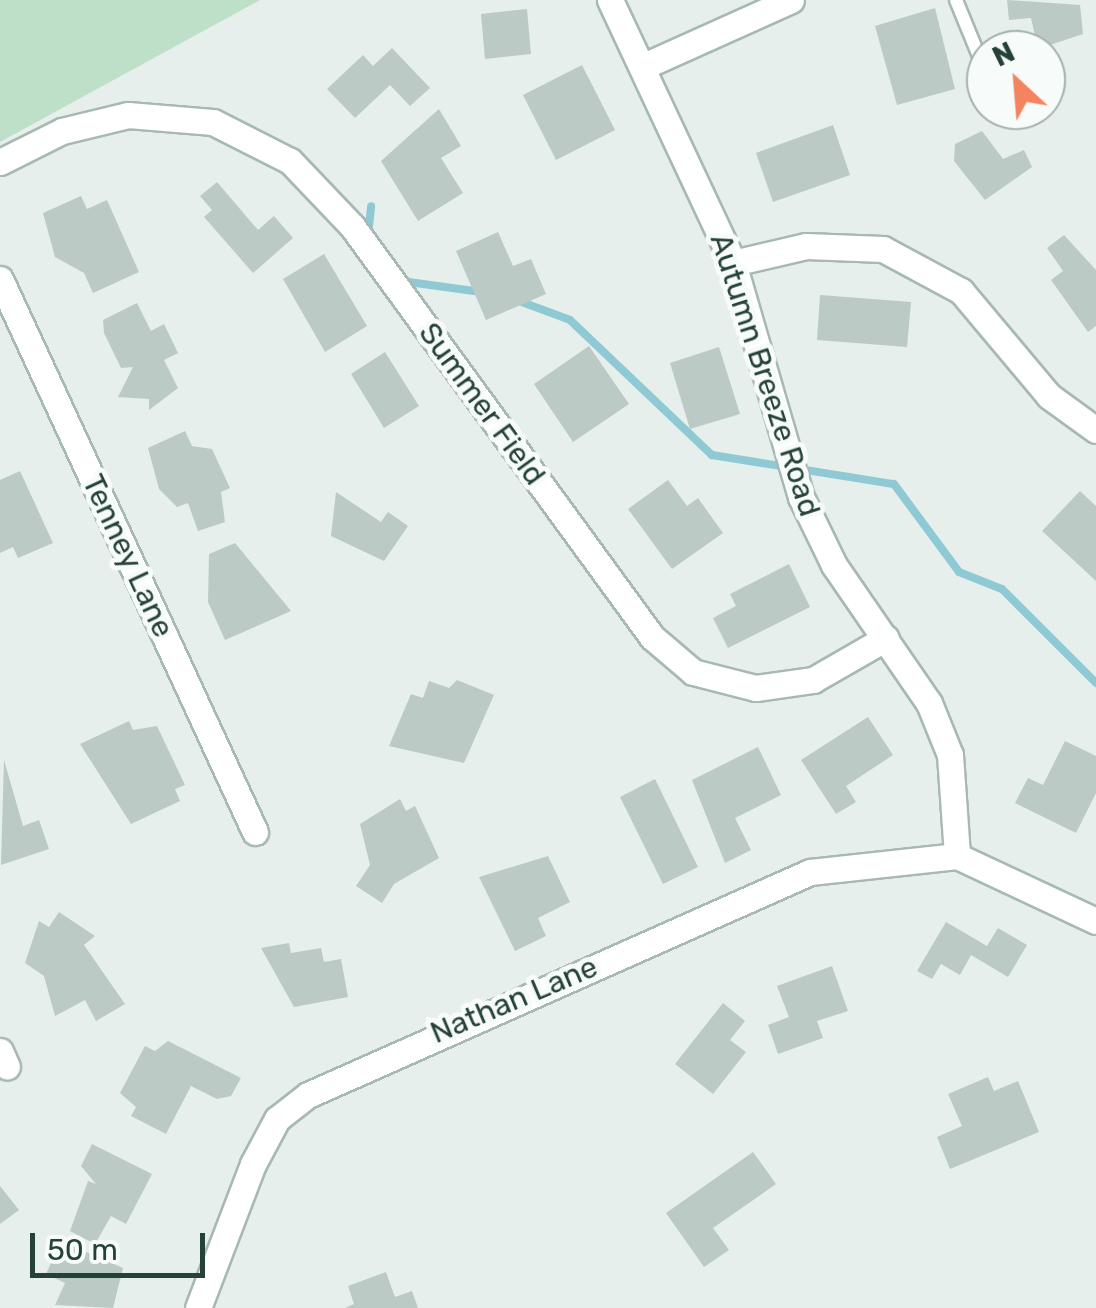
<!DOCTYPE html>
<html>
<head>
<meta charset="utf-8">
<style>
  body { margin:0 }
  #map { position:relative; width:1096px; height:1308px; overflow:hidden; background:#e6efeb; font-family:Rubik,sans-serif }
  div>[style] { position:absolute }
  [style*='--x'] { left:calc(var(--x)*1px); top:calc(var(--y)*1px); width:calc(var(--w)*1px); rotate:calc(var(--a)*1deg) }
  .green>* { inset:0; background:#bfe0c8 }
  .stream>* { height:8px; margin:-4px; padding:0 4px; transform-origin:4px; border-radius:4px; background:#8ec9d4 }
  .building>* { inset:0; background:#bbcac4 }
  .roads { filter:drop-shadow(2px 0 #a8b8b2) drop-shadow(-2px 0 #a8b8b2) drop-shadow(0 2px #a8b8b2) drop-shadow(0 -2px #a8b8b2) }
  .lane>* { height:12px; margin:-6px; padding:0 6px; transform-origin:6px; border-radius:6px; background:#fff }
  .street>* { height:25px; margin:-12.5px; padding:0 12.5px; transform-origin:12.5px; border-radius:12.5px; background:#fff }
  span { translate:-50% -50%; white-space:nowrap; text-align:center; line-height:1.15; -webkit-text-stroke:10px #f7fbf9; paint-order:stroke }
  .street-label { font-size:30px; color:#24423a }
  .north { position:absolute; left:966px; top:30px; width:100px; height:100px; box-sizing:border-box; background:#f7fbf9; border:2px solid #a3b1ad; border-radius:50%; rotate:334deg; font-size:28px; font-weight:700; line-height:40px; text-align:center; color:#24423a }
  .north::after { content:''; display:block; margin:auto; width:35px; height:45px; background:#f4845f; clip-path:polygon(50% 0,100% 100%,50% 72%,0 100%) }
  .scale { position:absolute; left:30px; top:1233px; width:175px; height:45px; box-sizing:border-box; border:5px solid #24423a; border-top:0; padding-left:12px; font-size:30px; line-height:35px; white-space:nowrap; color:#24423a; -webkit-text-stroke:8px #f7fbf9; paint-order:stroke }
</style>
</head>
<body>
<div id="map">
  <div class="green">
    <div style="clip-path:polygon(0 0,260px 0,0 142px)"></div>
  </div>
  <div class="stream">
    <div style="--x:368;--y:236;--w:30;--a:-84"></div>
    <div style="--x:401;--y:281;--w:81;--a:7.8"></div>
    <div style="--x:519;--y:301;--w:54;--a:20.4"></div>
    <div style="--x:570;--y:320;--w:196;--a:43.6"></div>
    <div style="--x:712;--y:455;--w:184;--a:9.1"></div>
    <div style="--x:894;--y:484;--w:109;--a:53.5"></div>
    <div style="--x:959;--y:572;--w:46;--a:21.6"></div>
    <div style="--x:1002;--y:589;--w:133;--a:45"></div>
  </div>
  <div class="building">
    <div style="clip-path:polygon(1007px 0,1080px 5px,1083px 34px,1038px 49px,1031px 18px,1009px 20px)"></div>
    <div style="clip-path:polygon(935px 8px,955px 89px,897px 105px,875px 26px)"></div>
    <div style="clip-path:polygon(527px 9px,531px 54px,485px 59px,481px 14px)"></div>
    <div style="clip-path:polygon(392px 48px,430px 88px,410px 106px,390px 85px,355px 118px,327px 89px,363px 55px,373px 66px)"></div>
    <div style="clip-path:polygon(582px 65px,615px 130px,556px 160px,523px 95px)"></div>
    <div style="clip-path:polygon(439px 109px,461px 146px,441px 158px,463px 193px,418px 221px,381px 161px)"></div>
    <div style="clip-path:polygon(833px 125px,850px 175px,773px 202px,756px 153px)"></div>
    <div style="clip-path:polygon(982px 131px,1003px 159px,1024px 150px,1032px 167px,985px 200px,954px 161px,955px 144px)"></div>
    <div style="clip-path:polygon(217px 182px,258px 230px,274px 216px,293px 238px,253px 273px,204px 217px,212px 210px,200px 196px)"></div>
    <div style="clip-path:polygon(81px 196px,87px 209px,107px 200px,139px 272px,93px 293px,84px 273px,55px 257px,43px 213px)"></div>
    <div style="clip-path:polygon(498px 232px,513px 266px,531px 259px,546px 294px,486px 320px,456px 251px)"></div>
    <div style="clip-path:polygon(1064px 235px,1096px 270px,1096px 326px,1088px 332px,1051px 280px,1063px 271px,1047px 248px)"></div>
    <div style="clip-path:polygon(324px 254px,367px 326px,325px 352px,283px 279px)"></div>
    <div style="clip-path:polygon(820px 295px,911px 302px,907px 347px,817px 340px)"></div>
    <div style="clip-path:polygon(137px 303px,151px 331px,164px 324px,178px 353px,164px 360px,178px 388px,149px 410px,149px 399px,118px 397px,133px 367px,121px 368px,104px 333px,103px 320px)"></div>
    <div style="clip-path:polygon(589px 346px,629px 404px,573px 442px,534px 384px)"></div>
    <div style="clip-path:polygon(719px 347px,740px 414px,690px 429px,670px 363px)"></div>
    <div style="clip-path:polygon(385px 352px,419px 406px,384px 428px,351px 374px)"></div>
    <div style="clip-path:polygon(185px 431px,192px 446px,212px 449px,230px 488px,221px 492px,225px 522px,198px 531px,188px 503px,177px 507px,159px 489px,148px 448px)"></div>
    <div style="clip-path:polygon(20px 471px,53px 543px,18px 558px,13px 547px,0 553px,0 480px)"></div>
    <div style="clip-path:polygon(668px 480px,687px 506px,698px 498px,723px 533px,672px 569px,628px 509px)"></div>
    <div style="clip-path:polygon(1080px 491px,1096px 506px,1096px 581px,1042px 531px)"></div>
    <div style="clip-path:polygon(336px 492px,381px 522px,388px 512px,408px 526px,384px 561px,331px 536px)"></div>
    <div style="clip-path:polygon(235px 543px,291px 611px,225px 640px,208px 602px,209px 554px)"></div>
    <div style="clip-path:polygon(789px 564px,810px 607px,728px 648px,713px 618px,736px 606px,730px 594px)"></div>
    <div style="clip-path:polygon(457px 680px,494px 695px,464px 763px,389px 746px,411px 694px,423px 698px,429px 681px,449px 688px)"></div>
    <div style="clip-path:polygon(868px 717px,893px 755px,846px 786px,856px 802px,836px 814px,801px 760px)"></div>
    <div style="clip-path:polygon(129px 721px,133px 730px,157px 726px,185px 785px,175px 789px,180px 801px,131px 824px,80px 744px)"></div>
    <div style="clip-path:polygon(1065px 741px,1096px 756px,1096px 793px,1076px 833px,1015px 803px,1028px 778px,1043px 785px)"></div>
    <div style="clip-path:polygon(758px 747px,781px 795px,735px 818px,751px 850px,725px 863px,692px 780px)"></div>
    <div style="clip-path:polygon(4px 760px,23px 826px,39px 820px,49px 849px,1px 865px)"></div>
    <div style="clip-path:polygon(655px 779px,698px 867px,663px 884px,620px 797px)"></div>
    <div style="clip-path:polygon(400px 799px,406px 811px,415px 806px,439px 858px,394px 884px,382px 903px,356px 886px,370px 865px,360px 824px)"></div>
    <div style="clip-path:polygon(548px 856px,570px 902px,538px 918px,546px 936px,515px 951px,479px 877px)"></div>
    <div style="clip-path:polygon(59px 912px,95px 936px,84px 945px,125px 1004px,96px 1021px,85px 1000px,55px 1016px,44px 976px,25px 963px,39px 921px,49px 927px)"></div>
    <div style="clip-path:polygon(946px 922px,987px 946px,998px 928px,1027px 945px,1008px 977px,971px 955px,960px 975px,941px 964px,932px 979px,917px 971px)"></div>
    <div style="clip-path:polygon(289px 943px,291px 953px,321px 948px,324px 962px,341px 959px,348px 997px,294px 1007px,261px 948px)"></div>
    <div style="clip-path:polygon(832px 966px,848px 1011px,817px 1021px,823px 1038px,778px 1054px,768px 1025px,789px 1017px,777px 986px)"></div>
    <div style="clip-path:polygon(723px 1003px,745px 1021px,730px 1040px,746px 1052px,713px 1094px,675px 1064px)"></div>
    <div style="clip-path:polygon(168px 1041px,241px 1078px,231px 1096px,217px 1099px,191px 1086px,166px 1134px,131px 1116px,136px 1107px,120px 1093px,145px 1046px,155px 1051px)"></div>
    <div style="clip-path:polygon(988px 1077px,994px 1091px,1018px 1081px,1039px 1132px,950px 1169px,937px 1137px,962px 1126px,948px 1094px)"></div>
    <div style="clip-path:polygon(92px 1144px,152px 1174px,126px 1224px,111px 1216px,95px 1244px,70px 1231px,88px 1181px,96px 1184px,81px 1166px)"></div>
    <div style="clip-path:polygon(753px 1152px,776px 1184px,713px 1228px,729px 1250px,704px 1267px,666px 1213px)"></div>
    <div style="clip-path:polygon(0 1186px,19px 1210px,0 1224px)"></div>
    <div style="clip-path:polygon(61px 1241px,123px 1268px,113px 1308px,55px 1305px,65px 1283px,46px 1274px)"></div>
    <div style="clip-path:polygon(386px 1272px,395px 1297px,412px 1291px,418px 1308px,345px 1308px,354px 1304px,348px 1286px)"></div>
  </div>
  <div class="roads">
    <div class="lane">
      <div style="--x:956;--y:0;--w:79;--a:67.7"></div>
    </div>
    <div class="street">
      <div style="--x:610;--y:0;--w:290;--a:64.9"></div>
      <div style="--x:733;--y:263;--w:244;--a:73.8"></div>
      <div style="--x:801;--y:497;--w:76;--a:64.1"></div>
      <div style="--x:834;--y:565;--w:168;--a:55.5"></div>
      <div style="--x:929;--y:703;--w:56;--a:68"></div>
      <div style="--x:950;--y:755;--w:101;--a:86"></div>
      <div style="--x:644;--y:66;--w:161;--a:-24.2"></div>
      <div style="--x:0;--y:162;--w:69;--a:-26.6"></div>
      <div style="--x:62;--y:131;--w:68;--a:-13.6"></div>
      <div style="--x:128;--y:115;--w:85;--a:4.7"></div>
      <div style="--x:213;--y:122;--w:86;--a:26.9"></div>
      <div style="--x:290;--y:161;--w:90;--a:46.4"></div>
      <div style="--x:352;--y:226;--w:509;--a:53.87"></div>
      <div style="--x:652;--y:637;--w:54;--a:40.5"></div>
      <div style="--x:693;--y:672;--w:65;--a:14.3"></div>
      <div style="--x:756;--y:688;--w:58;--a:-8"></div>
      <div style="--x:813;--y:680;--w:84;--a:-29.9"></div>
      <div style="--x:733;--y:263;--w:75;--a:-13.1"></div>
      <div style="--x:806;--y:246;--w:77;--a:2.2"></div>
      <div style="--x:883;--y:249;--w:89;--a:28.3"></div>
      <div style="--x:961;--y:291;--w:137;--a:50"></div>
      <div style="--x:1049;--y:396;--w:58;--a:35.9"></div>
      <div style="--x:0;--y:279;--w:609;--a:65.24"></div>
      <div style="--x:0;--y:1051;--w:17;--a:66"></div>
      <div style="--x:198;--y:1308;--w:154;--a:-69.1"></div>
      <div style="--x:253;--y:1164;--w:51;--a:-61.9"></div>
      <div style="--x:277;--y:1119;--w:39;--a:-38"></div>
      <div style="--x:308;--y:1095;--w:549;--a:-23.95"></div>
      <div style="--x:810;--y:872;--w:148;--a:-6.2"></div>
      <div style="--x:957;--y:856;--w:153;--a:25.1"></div>
    </div>
  </div>
  <div class="street-label">
    <span style="left:765px;top:375px;rotate:72deg">Autumn Breeze Road</span>
    <span style="left:482px;top:404px;rotate:54deg">Summer Field</span>
    <span style="left:128px;top:556px;rotate:65deg">Tenney Lane</span>
    <span style="left:514px;top:1000px;rotate:-23deg">Nathan Lane</span>
  </div>
  <div class="north">N</div>
  <div class="scale">50 m</div>
</div>
</body>
</html>
